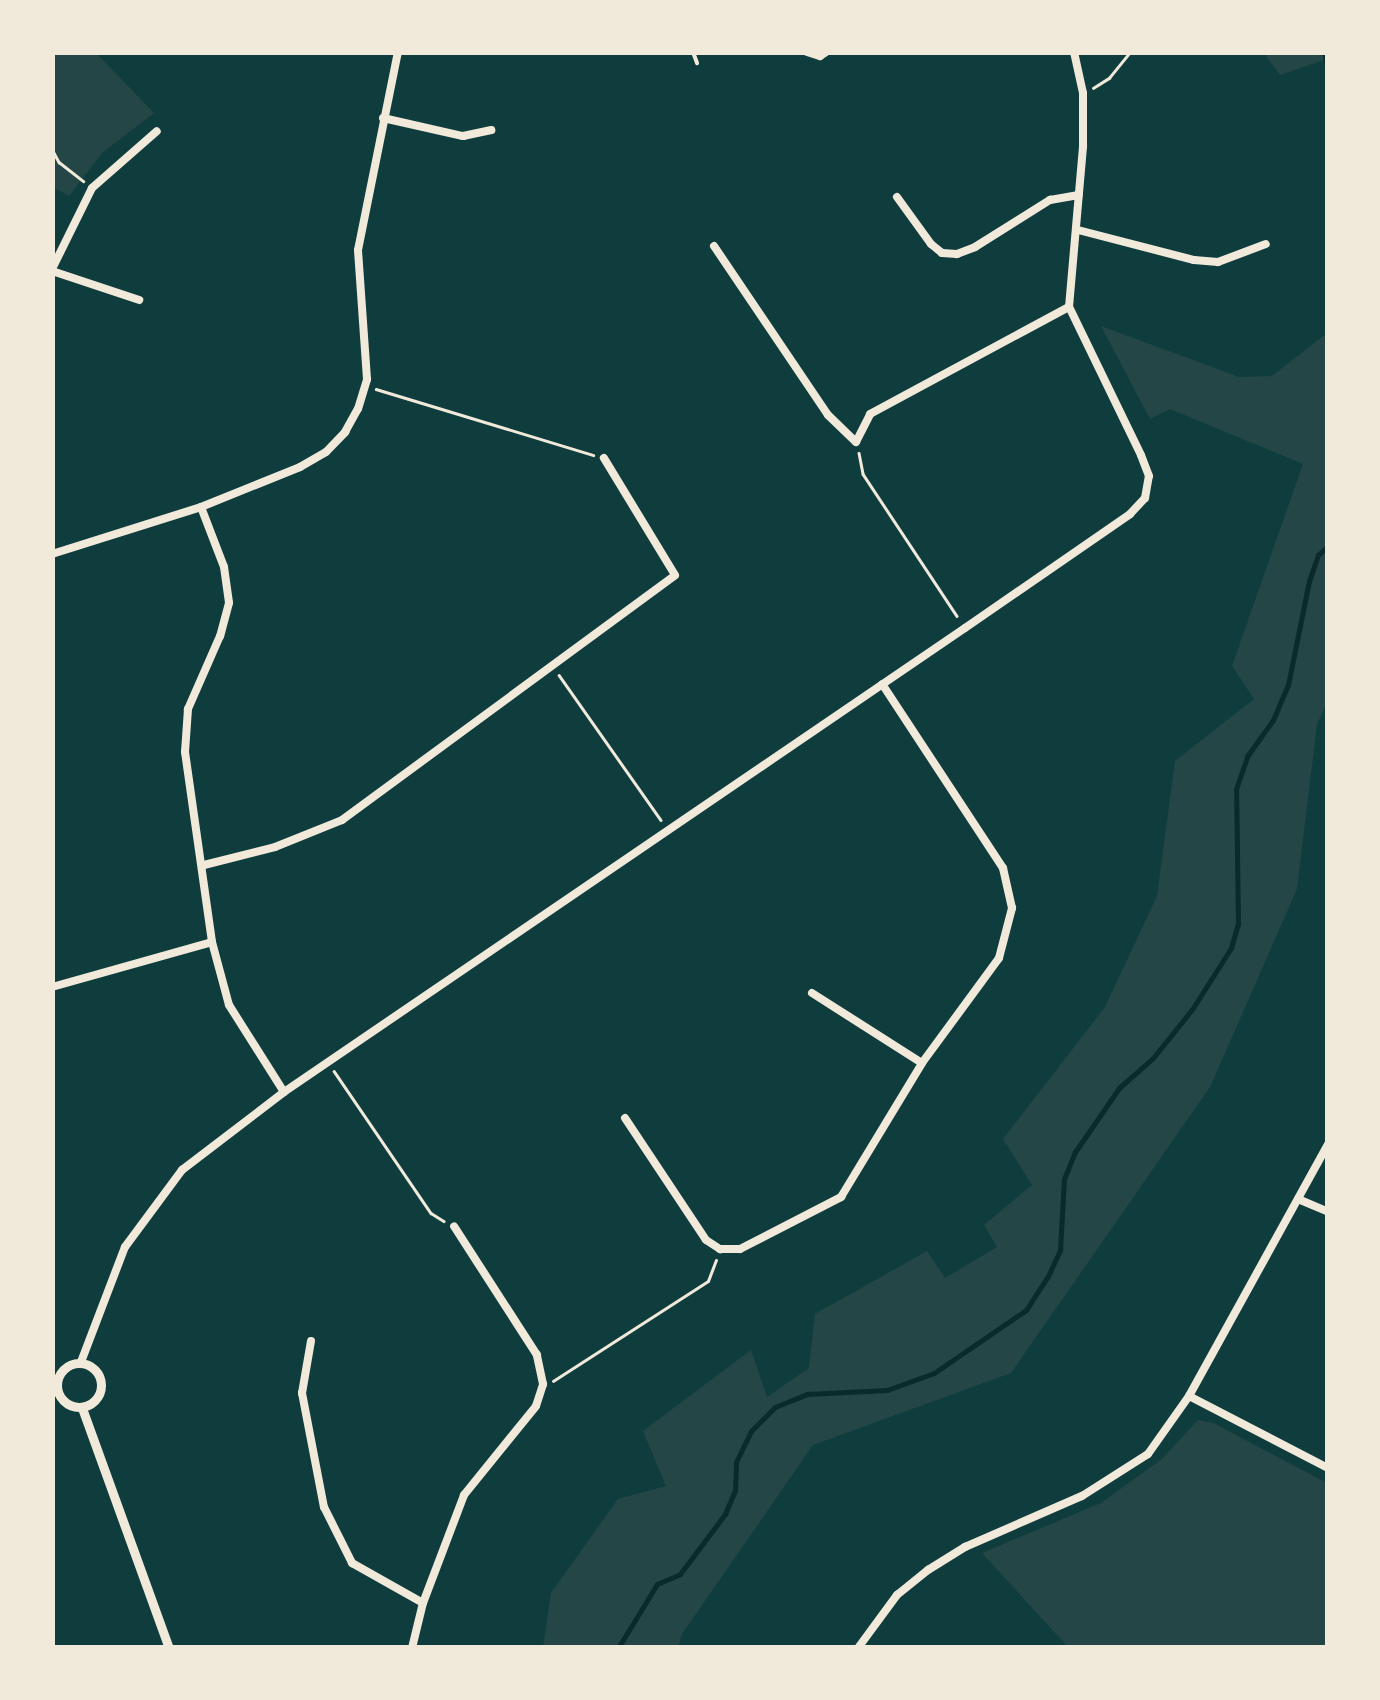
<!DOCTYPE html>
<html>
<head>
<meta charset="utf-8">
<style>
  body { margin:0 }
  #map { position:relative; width:1380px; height:1700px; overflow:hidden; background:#0f3d3e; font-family:"Noto Serif",serif }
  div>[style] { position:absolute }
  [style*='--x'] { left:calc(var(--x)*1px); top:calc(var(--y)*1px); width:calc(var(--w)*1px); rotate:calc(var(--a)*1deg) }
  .green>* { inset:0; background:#244646 }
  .stream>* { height:5px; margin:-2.5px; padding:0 2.5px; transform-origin:2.5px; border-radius:2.5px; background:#0a2a2b }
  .path>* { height:2.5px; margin:-1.25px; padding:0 1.25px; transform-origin:1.25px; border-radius:1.25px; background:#f1e9da }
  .service>* { height:4px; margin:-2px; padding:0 2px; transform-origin:2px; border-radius:2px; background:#f1e9da }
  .minor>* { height:8px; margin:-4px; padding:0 4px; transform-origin:4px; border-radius:4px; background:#f1e9da }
  .tertiary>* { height:9px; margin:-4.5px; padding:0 4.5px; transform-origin:4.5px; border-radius:4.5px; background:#f1e9da }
  .tertiary>.ring { margin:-4.5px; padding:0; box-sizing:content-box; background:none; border:9px solid #f1e9da; border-radius:50% }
  span { translate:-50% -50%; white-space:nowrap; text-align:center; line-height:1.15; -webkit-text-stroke:8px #f1e9da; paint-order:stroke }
  .frame { position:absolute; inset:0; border:55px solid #f1e9da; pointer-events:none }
</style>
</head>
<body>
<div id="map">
  <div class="green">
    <div style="clip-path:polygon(52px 53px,96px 53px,154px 113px,102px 153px,69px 196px,53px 187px)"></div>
    <div style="clip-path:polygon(1264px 53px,1327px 53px,1327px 59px,1280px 75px)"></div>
    <div style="clip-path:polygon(1101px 326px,1239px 377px,1272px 376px,1327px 333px,1327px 703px,1317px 724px,1297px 889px,1210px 1087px,1011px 1373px,813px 1445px,682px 1634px,678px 1647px,543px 1647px,551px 1593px,618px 1499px,666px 1486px,643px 1431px,751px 1350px,767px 1397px,809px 1368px,815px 1314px,927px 1251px,945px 1278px,997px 1247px,984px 1225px,1032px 1185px,1003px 1139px,1105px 1007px,1157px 896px,1175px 761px,1254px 699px,1232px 666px,1303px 464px,1170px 409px,1150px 419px)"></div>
    <div style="clip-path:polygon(1198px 1420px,1213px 1423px,1327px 1483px,1327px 1647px,1068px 1647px,982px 1553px,1101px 1503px,1162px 1459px)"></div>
  </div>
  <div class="stream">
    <div style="--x:1324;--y:52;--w:18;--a:77"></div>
    <div style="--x:618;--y:1648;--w:75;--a:-58.6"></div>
    <div style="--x:657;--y:1584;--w:25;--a:-23"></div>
    <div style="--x:680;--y:1574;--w:75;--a:-53.1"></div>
    <div style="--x:725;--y:1514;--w:25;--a:-67"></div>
    <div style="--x:735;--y:1491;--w:29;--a:-88"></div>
    <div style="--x:736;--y:1462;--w:34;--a:-64"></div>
    <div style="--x:751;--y:1431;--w:34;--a:-45"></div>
    <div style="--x:775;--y:1407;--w:35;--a:-22"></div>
    <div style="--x:807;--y:1394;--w:80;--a:-2.9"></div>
    <div style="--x:887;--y:1390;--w:50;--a:-19.9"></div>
    <div style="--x:934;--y:1373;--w:112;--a:-34.4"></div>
    <div style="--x:1026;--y:1310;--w:40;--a:-57.1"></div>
    <div style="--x:1048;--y:1276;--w:29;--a:-65"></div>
    <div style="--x:1060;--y:1250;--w:71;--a:-86.8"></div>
    <div style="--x:1064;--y:1179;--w:29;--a:-68"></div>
    <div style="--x:1075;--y:1152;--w:78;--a:-55.5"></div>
    <div style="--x:1119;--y:1088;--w:45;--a:-41.4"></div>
    <div style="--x:1153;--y:1058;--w:64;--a:-51.3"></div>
    <div style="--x:1193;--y:1008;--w:71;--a:-57.7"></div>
    <div style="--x:1231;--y:948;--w:25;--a:-74"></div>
    <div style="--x:1238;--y:924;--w:135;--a:-90.8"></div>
    <div style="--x:1236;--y:789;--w:36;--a:-71"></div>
    <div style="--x:1248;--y:755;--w:43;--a:-54.5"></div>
    <div style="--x:1273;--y:720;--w:38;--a:-67"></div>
    <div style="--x:1288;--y:685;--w:106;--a:-78.6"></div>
    <div style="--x:1309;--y:581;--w:28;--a:-71"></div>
    <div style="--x:1318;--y:555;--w:13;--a:-42"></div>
  </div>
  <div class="path">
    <div style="--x:1325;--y:52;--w:6;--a:59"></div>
    <div style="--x:1093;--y:88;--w:19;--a:-32"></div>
    <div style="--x:1109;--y:78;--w:33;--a:-51"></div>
    <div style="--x:52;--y:149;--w:15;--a:62"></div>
    <div style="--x:59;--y:162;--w:31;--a:38"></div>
    <div style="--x:376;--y:389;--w:227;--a:16.9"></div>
    <div style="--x:859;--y:453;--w:21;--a:79"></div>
    <div style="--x:863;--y:474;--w:170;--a:56.5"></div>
    <div style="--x:559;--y:675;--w:177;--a:54.9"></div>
    <div style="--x:334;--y:1071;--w:172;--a:55.7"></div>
    <div style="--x:431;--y:1213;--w:15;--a:32"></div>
    <div style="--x:553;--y:1381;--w:184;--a:-32.8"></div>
    <div style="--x:708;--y:1281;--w:22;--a:-69"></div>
  </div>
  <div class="service">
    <div style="--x:693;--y:52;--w:12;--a:70"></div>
  </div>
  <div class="minor">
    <div style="--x:807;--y:52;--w:14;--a:17"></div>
    <div style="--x:820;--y:56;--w:7;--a:-34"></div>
    <div style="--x:383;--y:118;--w:82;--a:12.7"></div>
    <div style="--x:463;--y:136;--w:29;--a:-12"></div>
    <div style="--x:897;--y:197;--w:58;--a:54.1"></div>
    <div style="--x:931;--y:244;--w:14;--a:39"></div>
    <div style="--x:942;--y:253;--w:15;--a:4"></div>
    <div style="--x:957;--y:254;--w:19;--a:-21"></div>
    <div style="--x:975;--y:247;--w:89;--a:-32.1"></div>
    <div style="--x:1050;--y:200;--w:29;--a:-10"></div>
    <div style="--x:1078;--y:230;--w:120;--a:14.5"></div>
    <div style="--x:1194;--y:260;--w:24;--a:5"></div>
    <div style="--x:1218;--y:262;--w:51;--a:-20.6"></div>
    <div style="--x:714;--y:246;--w:204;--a:56"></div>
    <div style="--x:828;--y:415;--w:39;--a:44"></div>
    <div style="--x:856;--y:442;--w:31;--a:-63"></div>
    <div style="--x:870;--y:414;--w:226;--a:-28.3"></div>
    <div style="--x:52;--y:269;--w:90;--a:-63.7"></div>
    <div style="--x:92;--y:188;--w:86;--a:-41.2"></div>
    <div style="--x:52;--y:271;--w:92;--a:18.4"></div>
    <div style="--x:201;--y:507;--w:64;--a:69"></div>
    <div style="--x:224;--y:567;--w:36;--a:82"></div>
    <div style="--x:229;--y:603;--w:34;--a:105"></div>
    <div style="--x:220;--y:636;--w:80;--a:113.7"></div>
    <div style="--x:188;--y:709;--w:43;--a:94"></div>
    <div style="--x:185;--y:752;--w:192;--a:81.9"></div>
    <div style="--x:212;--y:942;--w:65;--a:74.9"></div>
    <div style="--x:229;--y:1005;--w:103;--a:57.7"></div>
    <div style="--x:52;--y:554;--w:156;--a:-17.5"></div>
    <div style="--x:201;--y:507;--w:107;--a:-22"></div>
    <div style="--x:300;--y:467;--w:30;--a:-30"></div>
    <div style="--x:326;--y:452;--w:28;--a:-46"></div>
    <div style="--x:345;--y:432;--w:26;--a:-61"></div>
    <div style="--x:358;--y:409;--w:31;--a:-73"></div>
    <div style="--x:367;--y:379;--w:129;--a:-94"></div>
    <div style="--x:358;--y:250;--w:202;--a:-78.6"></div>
    <div style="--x:204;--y:865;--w:73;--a:-14.2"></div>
    <div style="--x:275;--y:847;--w:72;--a:-21.9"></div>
    <div style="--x:342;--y:820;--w:413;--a:-36.3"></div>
    <div style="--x:675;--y:575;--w:137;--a:-121.3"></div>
    <div style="--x:52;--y:987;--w:166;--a:-15.7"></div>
    <div style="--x:812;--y:993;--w:130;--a:32.5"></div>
    <div style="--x:625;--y:1118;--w:146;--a:56.4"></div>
    <div style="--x:706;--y:1240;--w:17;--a:33"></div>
    <div style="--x:720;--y:1249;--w:20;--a:0"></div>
    <div style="--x:740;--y:1249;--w:114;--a:-27.2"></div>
    <div style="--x:841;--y:1197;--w:157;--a:-58.8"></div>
    <div style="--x:922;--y:1063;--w:130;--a:-53.7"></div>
    <div style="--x:999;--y:958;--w:52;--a:-75.4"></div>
    <div style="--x:1012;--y:908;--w:41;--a:-102.7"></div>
    <div style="--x:1003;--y:868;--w:220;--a:-123.3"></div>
    <div style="--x:1298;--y:1199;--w:33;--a:23"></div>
    <div style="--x:311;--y:1341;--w:53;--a:99.8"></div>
    <div style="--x:302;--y:1393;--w:116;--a:79.1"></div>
    <div style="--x:324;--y:1507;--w:63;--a:63.4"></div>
    <div style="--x:352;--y:1563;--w:81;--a:29.4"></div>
    <div style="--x:81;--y:1362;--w:123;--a:-69.1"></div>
    <div style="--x:125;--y:1247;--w:96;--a:-53.5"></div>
    <div style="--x:182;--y:1170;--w:128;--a:-37.4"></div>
    <div style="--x:284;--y:1092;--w:824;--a:-34.27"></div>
    <div style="--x:965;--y:628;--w:201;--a:-34.6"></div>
    <div style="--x:1130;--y:514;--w:22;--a:-47"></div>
    <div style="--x:1145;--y:498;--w:22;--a:-80"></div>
    <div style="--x:1149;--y:476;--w:22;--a:-111"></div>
    <div style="--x:1141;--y:455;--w:165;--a:-115.9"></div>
    <div style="--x:1069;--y:307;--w:162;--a:-85"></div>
    <div style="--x:1083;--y:146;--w:53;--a:-90"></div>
    <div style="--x:1083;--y:93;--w:42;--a:-102.4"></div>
    <div style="--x:1189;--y:1396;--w:157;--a:27.4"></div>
    <div style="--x:412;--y:1648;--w:46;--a:-76.3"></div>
    <div style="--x:423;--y:1603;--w:116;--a:-69.2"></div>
    <div style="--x:464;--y:1495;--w:114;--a:-51"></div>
    <div style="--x:536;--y:1406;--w:23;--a:-72"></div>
    <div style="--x:543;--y:1384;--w:30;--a:-102"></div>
    <div style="--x:537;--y:1355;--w:153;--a:-122.8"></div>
    <div style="--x:858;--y:1648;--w:66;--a:-53.7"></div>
    <div style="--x:897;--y:1595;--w:40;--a:-39"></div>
    <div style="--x:928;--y:1570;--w:44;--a:-31.9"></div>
    <div style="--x:965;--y:1547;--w:128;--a:-23.6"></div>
    <div style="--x:1082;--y:1496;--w:78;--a:-32.5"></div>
    <div style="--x:1148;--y:1454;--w:71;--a:-54.7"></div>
    <div style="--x:1189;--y:1396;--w:288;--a:-61.1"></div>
  </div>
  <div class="tertiary">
    <div class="ring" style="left:57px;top:1363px;width:35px;height:35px"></div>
    <div style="--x:82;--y:1408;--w:255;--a:70.1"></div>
  </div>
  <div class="frame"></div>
</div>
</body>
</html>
